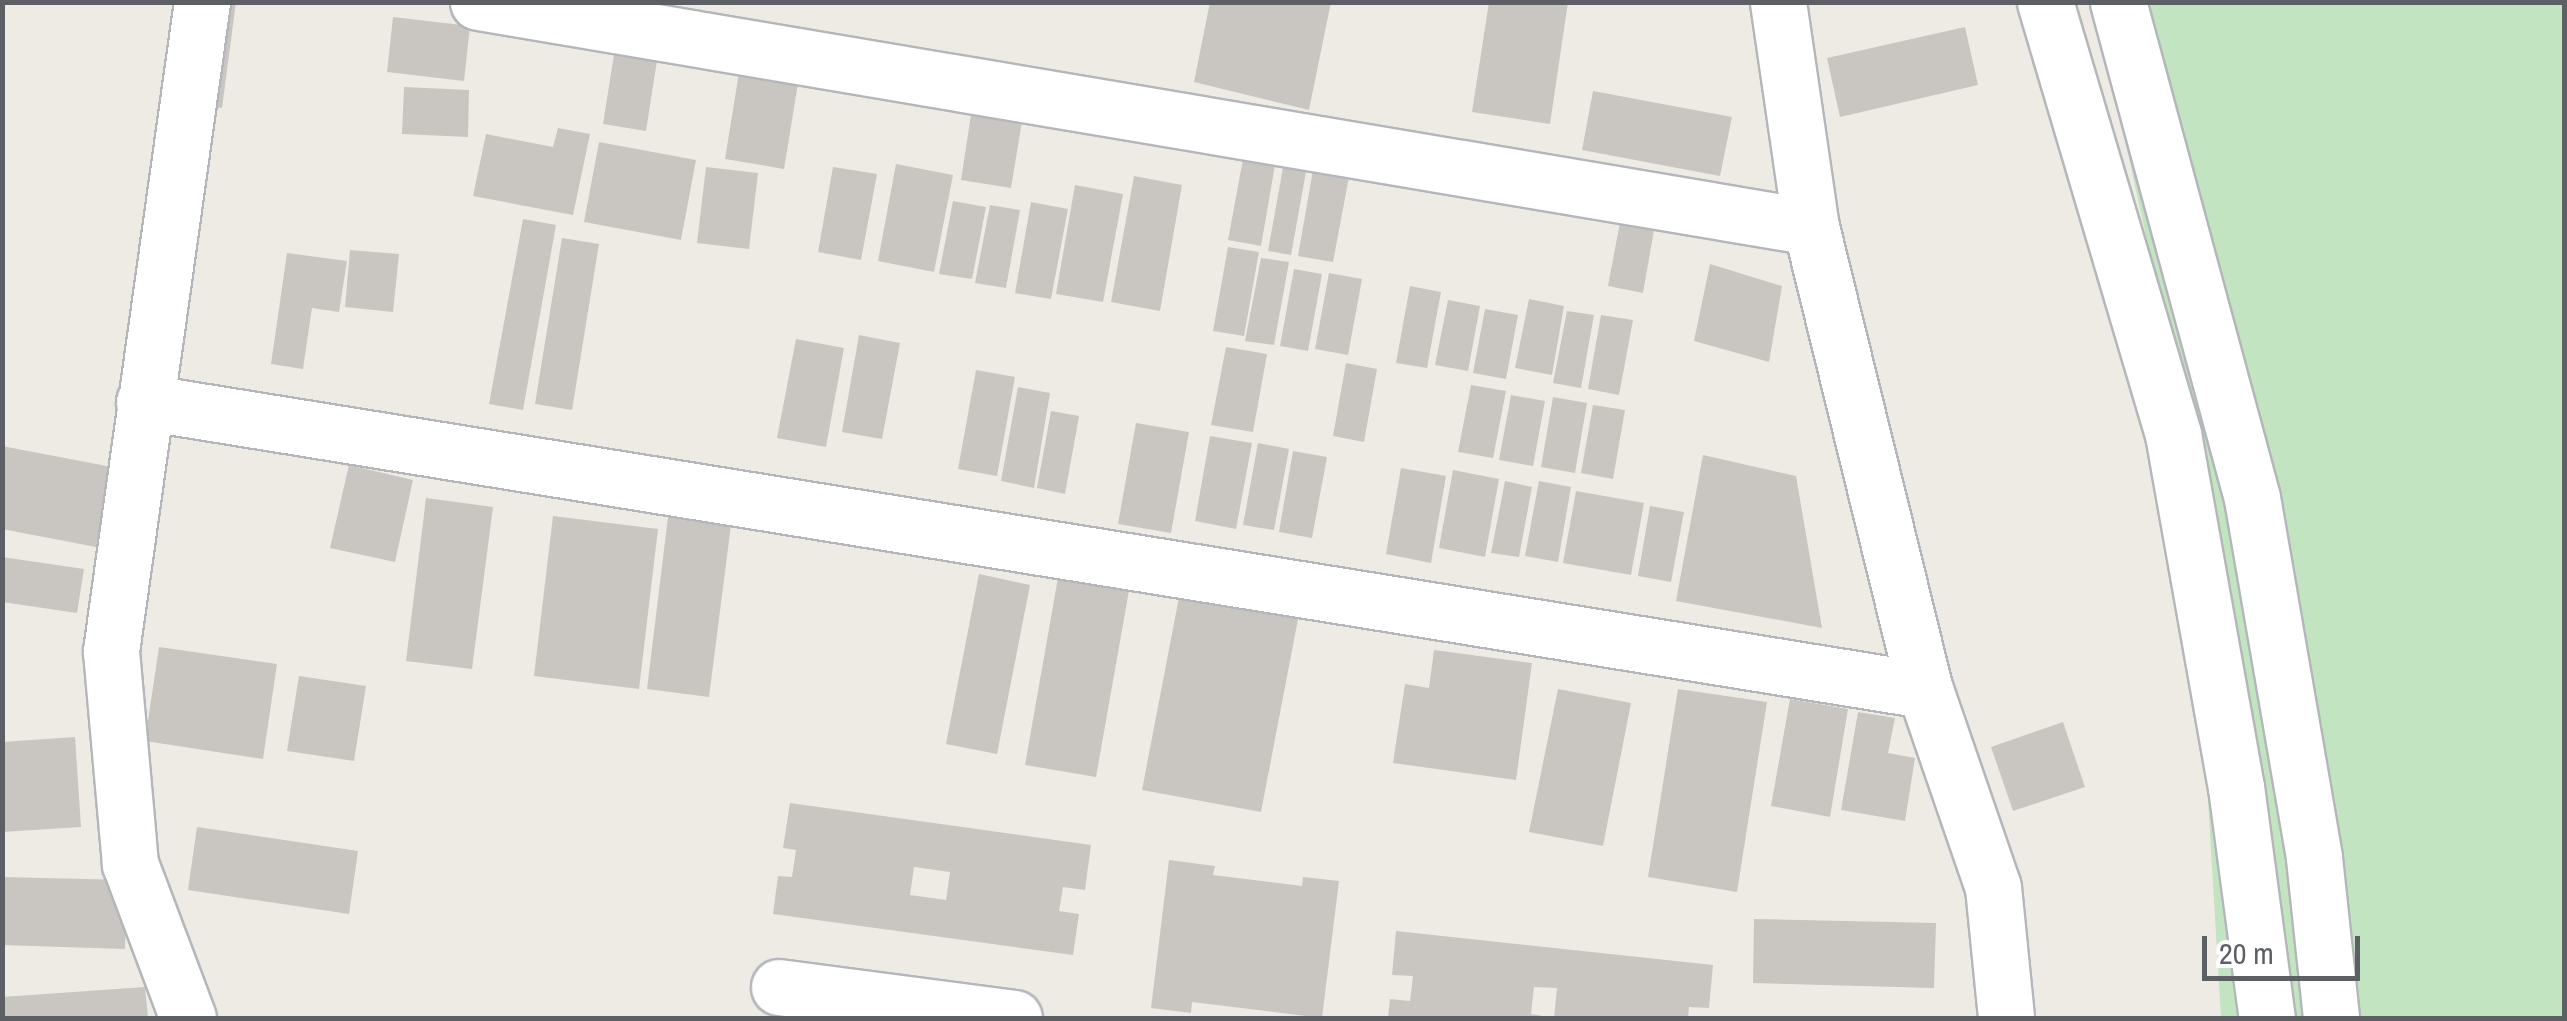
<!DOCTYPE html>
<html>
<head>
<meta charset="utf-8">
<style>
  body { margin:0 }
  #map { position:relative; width:2567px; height:1021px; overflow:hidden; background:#eeebe4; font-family:"Archivo Narrow",sans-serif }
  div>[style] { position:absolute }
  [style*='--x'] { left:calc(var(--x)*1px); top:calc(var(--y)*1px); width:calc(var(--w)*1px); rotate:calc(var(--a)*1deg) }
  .green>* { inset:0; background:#c3e4c1 }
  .building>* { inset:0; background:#c9c6c1 }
  .roads { filter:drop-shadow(2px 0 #b4b7ba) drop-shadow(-2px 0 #b4b7ba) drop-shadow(0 2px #b4b7ba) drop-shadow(0 -2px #b4b7ba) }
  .minor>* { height:55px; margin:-27.5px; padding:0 27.5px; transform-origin:27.5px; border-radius:27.5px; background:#fff }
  span { translate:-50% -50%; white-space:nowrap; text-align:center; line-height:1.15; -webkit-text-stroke:9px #fff; paint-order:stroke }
  .frame { position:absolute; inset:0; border:5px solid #5c6064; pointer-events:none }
  .scale { position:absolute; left:2202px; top:936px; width:158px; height:45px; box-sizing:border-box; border:5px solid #5c6064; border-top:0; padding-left:12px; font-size:30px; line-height:35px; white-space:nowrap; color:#5c6064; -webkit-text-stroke:8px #fff; paint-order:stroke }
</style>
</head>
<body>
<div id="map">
  <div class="green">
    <div style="clip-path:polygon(2095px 3px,2564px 3px,2564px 1018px,2221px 1018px,2185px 415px)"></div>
  </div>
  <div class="building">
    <div style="clip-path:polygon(204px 2px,236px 2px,222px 108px,191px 104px)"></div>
    <div style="clip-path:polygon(1210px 2px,1331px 2px,1309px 110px,1194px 82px)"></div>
    <div style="clip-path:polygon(1489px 2px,1568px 2px,1550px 124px,1472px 112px)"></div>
    <div style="clip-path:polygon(393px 17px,470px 26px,464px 81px,387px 72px)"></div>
    <div style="clip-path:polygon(1965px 27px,1978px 85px,1840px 117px,1827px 58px)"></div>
    <div style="clip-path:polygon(615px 48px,658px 54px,646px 131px,603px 124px)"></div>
    <div style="clip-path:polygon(742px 54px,801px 65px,784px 169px,725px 159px)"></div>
    <div style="clip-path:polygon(404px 87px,469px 90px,468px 137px,402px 134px)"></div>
    <div style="clip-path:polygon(1593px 91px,1732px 117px,1720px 176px,1582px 150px)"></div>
    <div style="clip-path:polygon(974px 95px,1025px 103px,1011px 188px,961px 180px)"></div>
    <div style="clip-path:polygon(558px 128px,590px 134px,573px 215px,473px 196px,486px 134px,553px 147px)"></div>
    <div style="clip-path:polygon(599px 142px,696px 160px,681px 240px,584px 222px)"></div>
    <div style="clip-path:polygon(1246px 143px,1278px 148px,1261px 246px,1228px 240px)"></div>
    <div style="clip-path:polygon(1286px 151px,1309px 155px,1291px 255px,1268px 251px)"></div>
    <div style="clip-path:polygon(1315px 159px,1351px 166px,1333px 262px,1298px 256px)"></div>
    <div style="clip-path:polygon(896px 164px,953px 175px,934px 272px,878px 261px)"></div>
    <div style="clip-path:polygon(706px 167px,758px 173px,749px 249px,697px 243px)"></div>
    <div style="clip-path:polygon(833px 167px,877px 174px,861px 260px,818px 252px)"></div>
    <div style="clip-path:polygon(1134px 176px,1182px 185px,1160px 311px,1111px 302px)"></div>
    <div style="clip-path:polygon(1075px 185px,1123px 194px,1103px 302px,1056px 294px)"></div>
    <div style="clip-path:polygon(953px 201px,986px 207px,972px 279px,939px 274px)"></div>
    <div style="clip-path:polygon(1624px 201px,1658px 207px,1643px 293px,1608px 286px)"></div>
    <div style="clip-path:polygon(1031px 202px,1068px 209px,1051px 299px,1015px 293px)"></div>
    <div style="clip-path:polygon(990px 205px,1020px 210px,1006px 288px,975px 283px)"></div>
    <div style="clip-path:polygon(523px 219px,556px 225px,523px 410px,489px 404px)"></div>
    <div style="clip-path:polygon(562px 238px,599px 244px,572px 410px,535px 404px)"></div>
    <div style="clip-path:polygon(1228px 247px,1259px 252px,1244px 336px,1213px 331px)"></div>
    <div style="clip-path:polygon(350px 250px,399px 254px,393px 312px,345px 307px)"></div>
    <div style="clip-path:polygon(287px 253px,347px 261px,339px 312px,312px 308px,303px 369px,271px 364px)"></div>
    <div style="clip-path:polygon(1261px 258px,1289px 262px,1274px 345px,1245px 341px)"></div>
    <div style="clip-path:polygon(1710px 264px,1782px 286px,1769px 362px,1694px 341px)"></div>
    <div style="clip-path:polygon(1294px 269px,1322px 274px,1308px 351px,1280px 346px)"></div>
    <div style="clip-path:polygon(1329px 273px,1362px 279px,1348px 355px,1315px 349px)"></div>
    <div style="clip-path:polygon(1410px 286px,1441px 292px,1427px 368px,1396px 363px)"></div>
    <div style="clip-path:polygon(1529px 299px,1564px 306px,1552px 375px,1515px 368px)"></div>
    <div style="clip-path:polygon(1448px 300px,1480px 306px,1468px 371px,1435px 365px)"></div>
    <div style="clip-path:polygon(1485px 309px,1518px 315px,1506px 379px,1473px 373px)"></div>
    <div style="clip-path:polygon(1567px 311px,1594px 315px,1581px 388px,1553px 383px)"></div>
    <div style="clip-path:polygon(1601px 315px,1633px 320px,1619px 395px,1588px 389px)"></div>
    <div style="clip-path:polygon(859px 335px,900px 343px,882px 439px,842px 432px)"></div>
    <div style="clip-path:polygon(796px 339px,844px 348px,826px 447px,777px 438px)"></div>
    <div style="clip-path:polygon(1226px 347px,1267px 354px,1253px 432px,1211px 425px)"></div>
    <div style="clip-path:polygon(1346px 363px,1377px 369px,1364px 442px,1333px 436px)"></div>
    <div style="clip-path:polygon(976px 370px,1015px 377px,997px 476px,958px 469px)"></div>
    <div style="clip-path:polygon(1471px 385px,1506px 391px,1493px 458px,1458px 452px)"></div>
    <div style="clip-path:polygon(1018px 387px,1050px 393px,1034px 488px,1001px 481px)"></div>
    <div style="clip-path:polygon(1511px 395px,1545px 401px,1533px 466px,1499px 460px)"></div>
    <div style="clip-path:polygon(1553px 397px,1587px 403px,1575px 473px,1541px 467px)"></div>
    <div style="clip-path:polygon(1593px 405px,1625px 410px,1613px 479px,1581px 473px)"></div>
    <div style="clip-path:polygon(1051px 411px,1079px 416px,1065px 494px,1037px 488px)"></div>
    <div style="clip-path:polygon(1136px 423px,1189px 432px,1171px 533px,1118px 524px)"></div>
    <div style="clip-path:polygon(1210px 436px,1252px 443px,1236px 529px,1195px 521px)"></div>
    <div style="clip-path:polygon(1258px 443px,1289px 449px,1274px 530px,1243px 525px)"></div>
    <div style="clip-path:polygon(2px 446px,112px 467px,96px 547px,2px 529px)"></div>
    <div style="clip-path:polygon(1293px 451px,1327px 457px,1312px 538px,1279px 532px)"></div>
    <div style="clip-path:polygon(1703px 455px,1796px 476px,1822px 628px,1676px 601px)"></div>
    <div style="clip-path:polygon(349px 465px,413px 480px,395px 562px,330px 548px)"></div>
    <div style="clip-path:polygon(1401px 468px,1446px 476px,1431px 563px,1386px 554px)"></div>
    <div style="clip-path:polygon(1453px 470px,1499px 479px,1485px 557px,1439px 548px)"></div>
    <div style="clip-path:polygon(1505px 481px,1532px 487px,1519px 557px,1491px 553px)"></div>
    <div style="clip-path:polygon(1539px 481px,1571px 487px,1558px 562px,1525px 556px)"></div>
    <div style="clip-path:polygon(1576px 491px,1644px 503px,1631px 575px,1563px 563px)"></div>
    <div style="clip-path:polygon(426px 498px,493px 507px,472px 669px,406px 661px)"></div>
    <div style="clip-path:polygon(1650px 506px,1684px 512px,1671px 582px,1638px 576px)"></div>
    <div style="clip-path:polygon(553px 516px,658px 529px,639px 689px,534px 676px)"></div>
    <div style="clip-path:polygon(668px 517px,731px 525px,709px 697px,647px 689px)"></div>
    <div style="clip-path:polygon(2px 557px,84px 569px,77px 613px,2px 602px)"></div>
    <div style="clip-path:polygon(1059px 572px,1130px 585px,1096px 777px,1025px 765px)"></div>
    <div style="clip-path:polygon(979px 574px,1030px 585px,997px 754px,946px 744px)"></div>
    <div style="clip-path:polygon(1180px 592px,1299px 614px,1261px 812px,1142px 790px)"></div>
    <div style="clip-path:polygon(159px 647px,277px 664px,263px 759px,145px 741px)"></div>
    <div style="clip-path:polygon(1434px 650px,1532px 663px,1516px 780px,1393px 763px,1405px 684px,1429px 688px)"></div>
    <div style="clip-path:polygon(299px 676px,366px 686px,354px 761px,287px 751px)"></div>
    <div style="clip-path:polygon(1558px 689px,1631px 703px,1603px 846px,1529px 832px)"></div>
    <div style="clip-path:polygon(1678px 689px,1767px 702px,1737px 892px,1648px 877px)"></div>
    <div style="clip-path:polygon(1790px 699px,1848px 709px,1830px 817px,1771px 806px)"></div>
    <div style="clip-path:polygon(1858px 712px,1895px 718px,1888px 753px,1915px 758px,1905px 821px,1841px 810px)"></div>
    <div style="clip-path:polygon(2063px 722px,2085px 787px,2013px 811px,1991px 747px)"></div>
    <div style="clip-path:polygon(75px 737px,81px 827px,2px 832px,2px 742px)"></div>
    <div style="clip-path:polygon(evenodd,790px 803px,1091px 845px,1085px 890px,1063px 887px,1059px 911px,1079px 914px,1073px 955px,773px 914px,778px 876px,792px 877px,796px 850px,783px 848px,790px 803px,914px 867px,950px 872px,946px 900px,910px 895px,914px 867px)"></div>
    <div style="clip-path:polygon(197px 827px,358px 851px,349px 914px,188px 890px)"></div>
    <div style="clip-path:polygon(1169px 860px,1215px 866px,1213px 875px,1302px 886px,1303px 877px,1339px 881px,1322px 1018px,1192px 1002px,1191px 1013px,1151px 1008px)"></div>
    <div style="clip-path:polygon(2px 877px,127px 880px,125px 949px,2px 945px)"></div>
    <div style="clip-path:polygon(1754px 919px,1936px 923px,1934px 988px,1753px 983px)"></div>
    <div style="clip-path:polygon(1396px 931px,1713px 965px,1709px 1008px,1689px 1007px,1688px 1018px,1554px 1018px,1557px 988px,1534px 987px,1531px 1014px,1553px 1018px,1388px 1018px,1390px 999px,1410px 1001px,1413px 976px,1392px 975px)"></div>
    <div style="clip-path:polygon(145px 987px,148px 1018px,4px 1018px,2px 997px)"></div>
  </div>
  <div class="roads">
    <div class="minor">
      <div style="--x:478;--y:2;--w:1352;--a:9.58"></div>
      <div style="--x:1778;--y:2;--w:227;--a:81.7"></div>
      <div style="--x:1811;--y:227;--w:477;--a:76.2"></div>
      <div style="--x:1925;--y:690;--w:208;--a:71"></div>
      <div style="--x:1993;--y:887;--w:132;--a:84.3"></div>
      <div style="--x:2045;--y:2;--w:451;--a:73.5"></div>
      <div style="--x:2173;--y:434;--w:359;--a:79.9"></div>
      <div style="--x:2236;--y:787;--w:233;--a:82.4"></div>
      <div style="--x:2118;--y:2;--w:514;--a:74.88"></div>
      <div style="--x:2252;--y:498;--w:365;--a:80.2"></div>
      <div style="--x:2314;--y:858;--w:161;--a:83.9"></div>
      <div style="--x:144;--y:402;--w:1804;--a:9.19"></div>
      <div style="--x:779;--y:987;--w:237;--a:7.5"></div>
      <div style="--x:188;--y:1018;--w:165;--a:-110.6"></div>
      <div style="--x:130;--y:864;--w:214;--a:-95.1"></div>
      <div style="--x:111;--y:651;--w:655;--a:-82.02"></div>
    </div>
  </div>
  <div class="frame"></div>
  <div class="scale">20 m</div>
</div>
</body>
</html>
